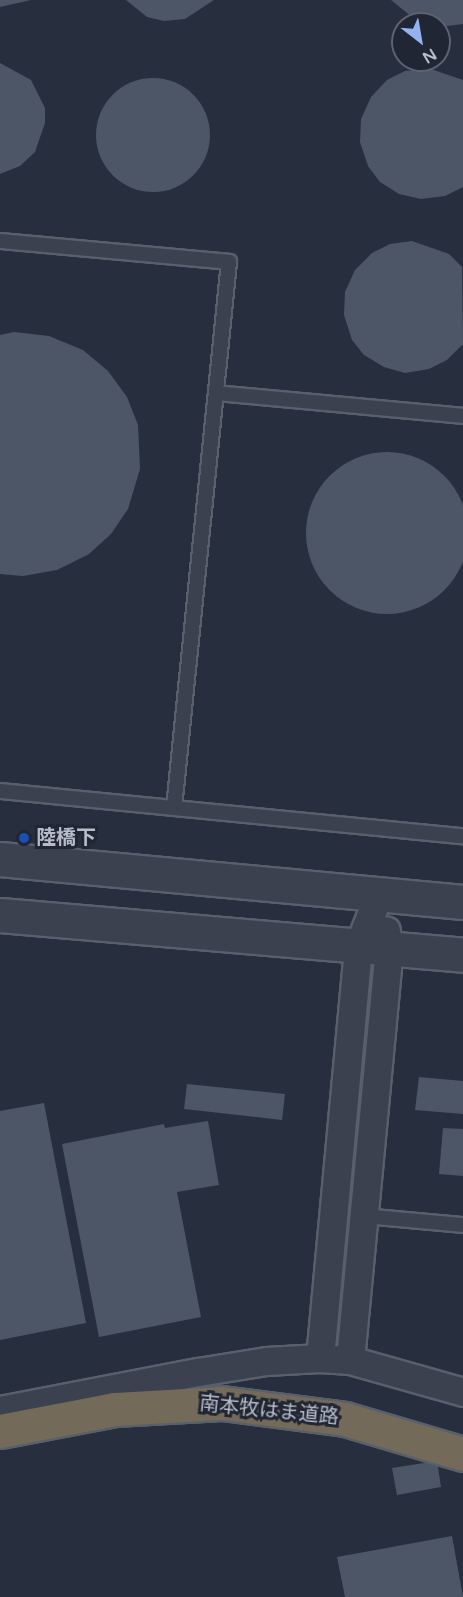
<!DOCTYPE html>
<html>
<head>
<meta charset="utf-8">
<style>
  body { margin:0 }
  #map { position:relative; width:463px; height:1597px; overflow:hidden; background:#272f3e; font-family:"Varela Round","Noto Sans JP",sans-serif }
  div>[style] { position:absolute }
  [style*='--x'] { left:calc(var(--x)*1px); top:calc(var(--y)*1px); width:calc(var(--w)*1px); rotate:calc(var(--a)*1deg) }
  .building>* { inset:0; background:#4d5666 }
  .round { border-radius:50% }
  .roads { filter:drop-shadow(2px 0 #595f6b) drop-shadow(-2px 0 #595f6b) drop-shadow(0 2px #595f6b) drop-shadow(0 -2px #595f6b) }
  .service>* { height:14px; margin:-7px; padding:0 7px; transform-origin:7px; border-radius:7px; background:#3b414e }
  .minor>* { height:27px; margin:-13.5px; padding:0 13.5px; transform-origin:13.5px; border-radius:13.5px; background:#3b414e }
  .tertiary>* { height:33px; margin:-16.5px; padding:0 16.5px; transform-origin:16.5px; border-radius:16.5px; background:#3b414e }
  .motorway>* { height:33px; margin:-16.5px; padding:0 16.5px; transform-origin:16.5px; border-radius:16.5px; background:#736a59 }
  .dots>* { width:16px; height:16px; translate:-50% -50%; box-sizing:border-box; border:3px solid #202633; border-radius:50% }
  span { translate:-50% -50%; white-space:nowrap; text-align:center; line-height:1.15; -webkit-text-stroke:6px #202633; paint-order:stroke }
  .poi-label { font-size:20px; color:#b7bdc8; font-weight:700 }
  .left { translate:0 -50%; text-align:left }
  .street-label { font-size:20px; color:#b7bdc8 }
  .north { position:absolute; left:391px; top:12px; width:60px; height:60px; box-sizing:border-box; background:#202633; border:2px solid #5c626f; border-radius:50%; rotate:149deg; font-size:16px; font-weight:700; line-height:24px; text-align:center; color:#b7bdc8 }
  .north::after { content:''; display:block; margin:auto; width:21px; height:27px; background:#95b2f0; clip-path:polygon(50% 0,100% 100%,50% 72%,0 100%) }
</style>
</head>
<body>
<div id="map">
  <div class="building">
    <div style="clip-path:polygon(0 0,31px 0,0 7px)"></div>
    <div style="clip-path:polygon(126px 0,214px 0,185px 19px,164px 21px,147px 17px)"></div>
    <div style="clip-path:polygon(391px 0,463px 0,463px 24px,439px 27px,418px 22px)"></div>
    <div style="clip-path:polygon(0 63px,31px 80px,45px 108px,45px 123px,35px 152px,20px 166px,0 174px)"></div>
    <div style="clip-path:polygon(428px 68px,463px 80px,463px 187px,445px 196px,421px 199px,399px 194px,380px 182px,368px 166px,360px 142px,361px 119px,371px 97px,387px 80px,405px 71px)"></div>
    <div class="round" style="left:96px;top:78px;width:114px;height:114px"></div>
    <div style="clip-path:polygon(412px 241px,449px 254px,462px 267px,463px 344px,447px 360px,429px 369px,405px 373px,384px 367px,364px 355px,352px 340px,344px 315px,345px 292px,355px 270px,372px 253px,390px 244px)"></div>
    <div style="clip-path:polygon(14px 332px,49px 336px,83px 350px,108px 371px,127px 397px,138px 425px,140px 469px,128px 509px,111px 534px,89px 554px,57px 570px,23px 576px,0 574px,0 335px)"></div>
    <div class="round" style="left:306px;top:452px;width:162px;height:162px"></div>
    <div style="clip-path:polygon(419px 1077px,463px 1081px,463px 1114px,415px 1110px)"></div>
    <div style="clip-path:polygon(187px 1084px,285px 1094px,282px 1120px,184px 1109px)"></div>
    <div style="clip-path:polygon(44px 1103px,86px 1323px,0 1340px,0 1111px)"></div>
    <div style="clip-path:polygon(208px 1121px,219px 1185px,177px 1192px,201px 1317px,99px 1337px,62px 1144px,164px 1124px,165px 1128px)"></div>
    <div style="clip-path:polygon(443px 1128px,463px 1129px,463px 1176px,439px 1174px)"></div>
    <div style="clip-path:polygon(437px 1461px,441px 1487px,397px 1495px,392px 1468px)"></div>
    <div style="clip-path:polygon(452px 1536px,463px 1597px,345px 1597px,337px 1557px)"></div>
  </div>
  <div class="roads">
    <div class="service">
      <div style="--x:0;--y:241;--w:230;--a:5.2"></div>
      <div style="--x:229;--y:262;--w:549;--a:95.75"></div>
      <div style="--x:216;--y:393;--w:248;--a:5.3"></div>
      <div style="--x:0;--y:791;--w:465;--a:5.6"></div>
      <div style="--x:364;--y:1216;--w:99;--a:5.2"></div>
    </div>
    <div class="minor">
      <div style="--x:320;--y:1358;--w:413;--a:-84.7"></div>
      <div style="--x:358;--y:947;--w:57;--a:-68.4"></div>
      <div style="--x:350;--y:1360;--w:412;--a:-84.6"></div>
      <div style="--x:389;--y:950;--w:20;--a:-99"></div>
      <div style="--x:0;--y:1410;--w:202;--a:-10.9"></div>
      <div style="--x:198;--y:1372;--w:69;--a:-9.2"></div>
      <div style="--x:266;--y:1361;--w:54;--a:-3.2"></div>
      <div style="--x:320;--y:1358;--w:30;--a:4"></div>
      <div style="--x:350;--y:1360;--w:117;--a:15.8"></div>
    </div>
    <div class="tertiary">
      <div style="--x:0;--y:859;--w:465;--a:5.3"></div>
      <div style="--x:0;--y:915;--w:465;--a:4.9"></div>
    </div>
    <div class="motorway">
      <div style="--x:0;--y:1431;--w:117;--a:-10.8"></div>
      <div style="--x:115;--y:1409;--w:107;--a:-3.2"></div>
      <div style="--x:222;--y:1403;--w:124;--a:7.4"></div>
      <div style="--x:345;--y:1419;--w:123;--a:16.5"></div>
    </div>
  </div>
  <div class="dots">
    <div style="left:24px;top:838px;background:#1a4fb4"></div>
  </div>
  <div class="poi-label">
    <span class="left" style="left:36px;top:838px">陸橋下</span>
  </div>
  <div class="street-label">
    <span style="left:269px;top:1411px;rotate:6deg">南本牧はま道路</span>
  </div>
  <div class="north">N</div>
</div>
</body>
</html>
